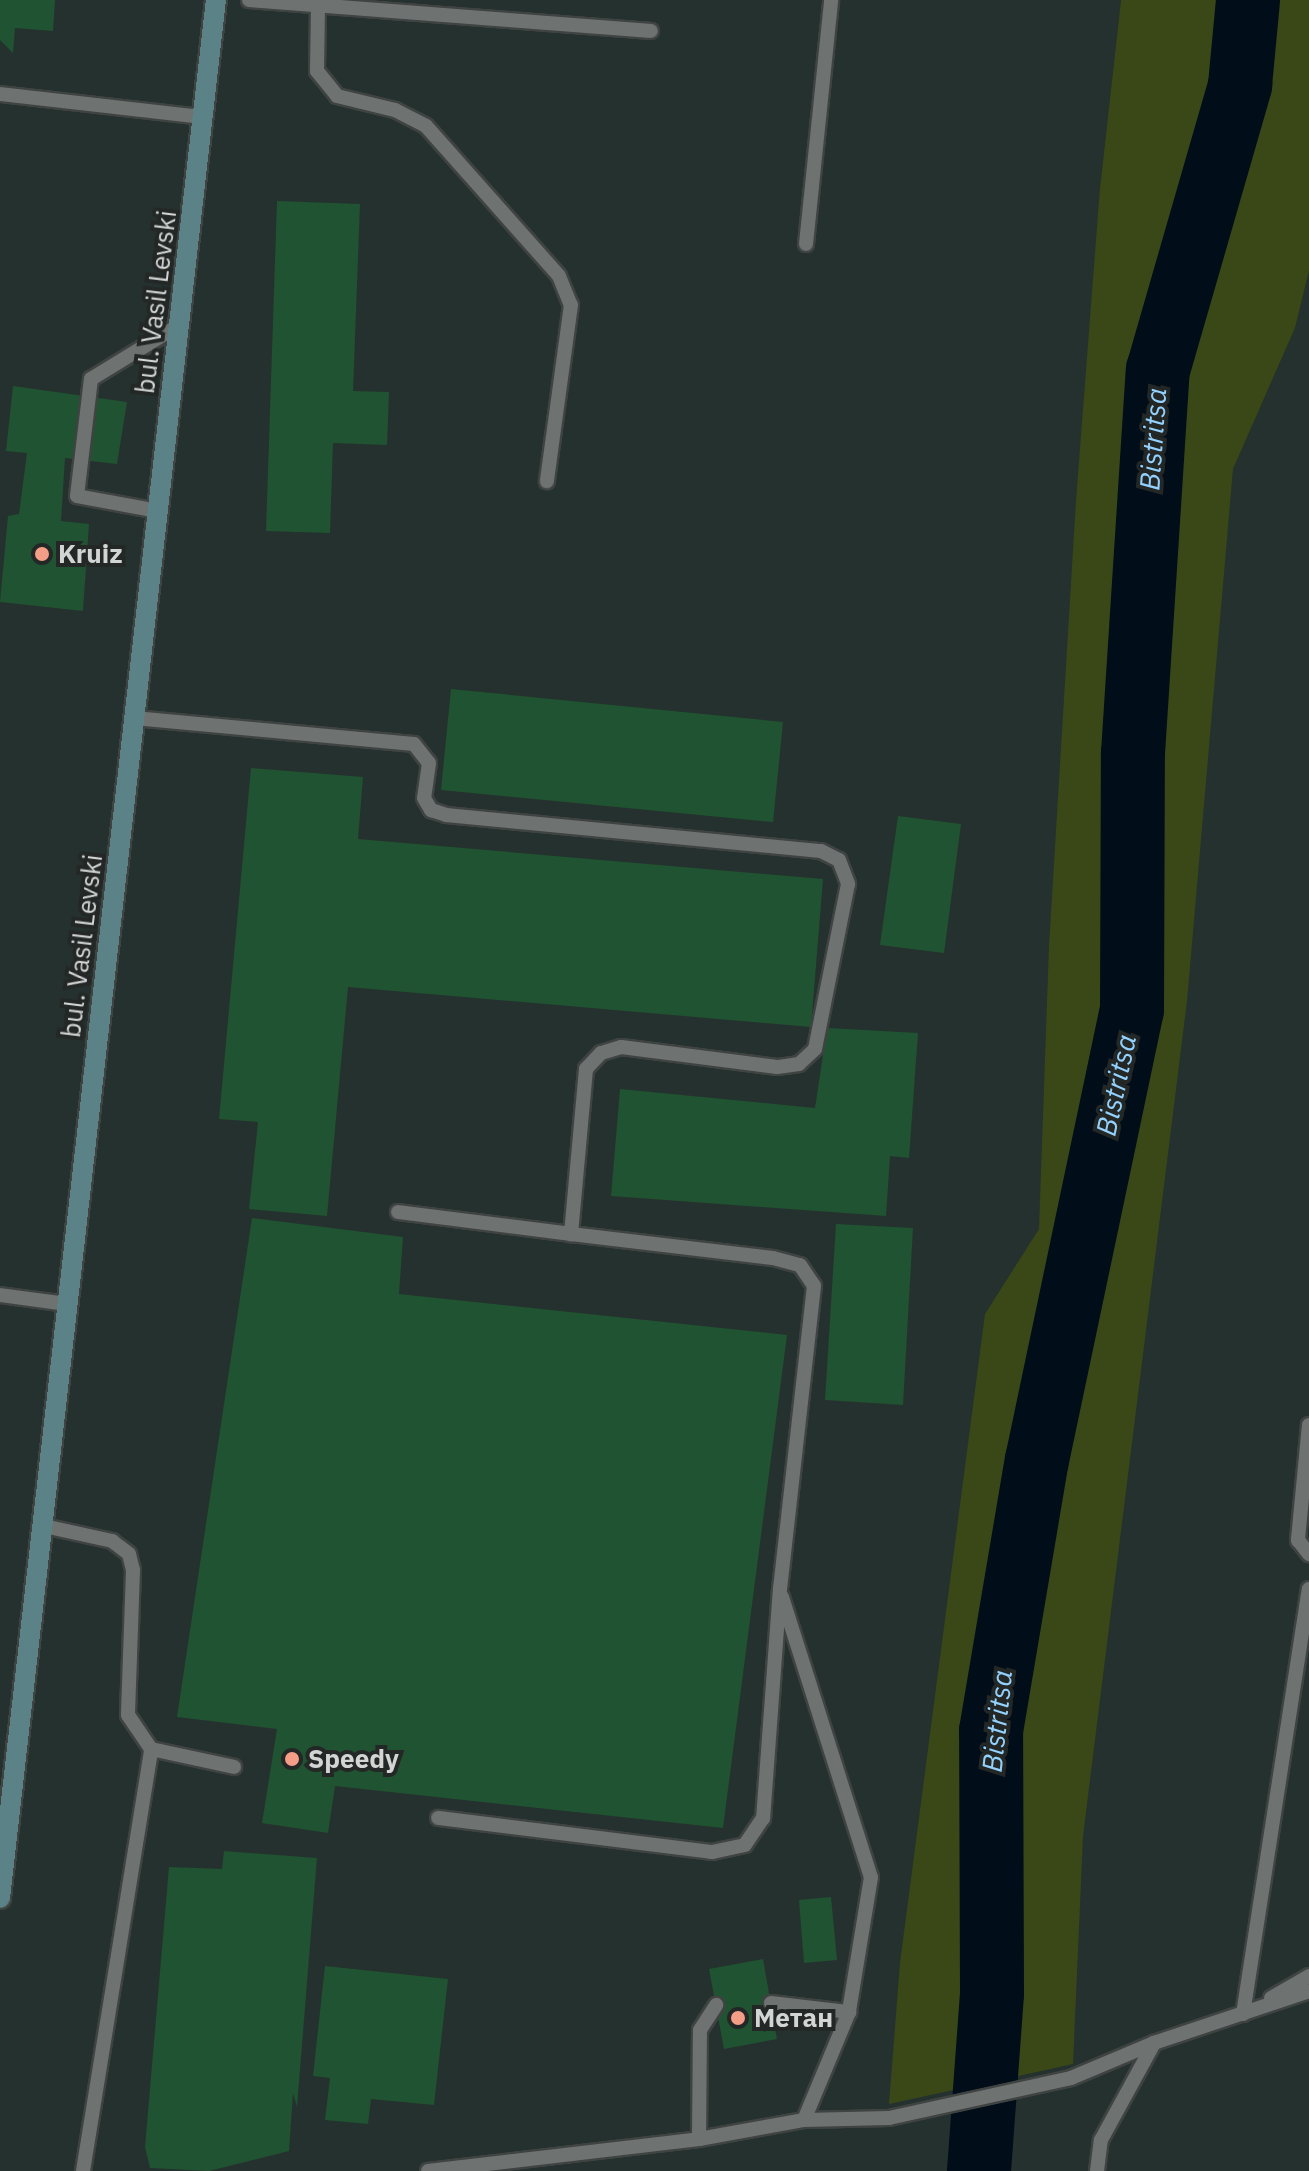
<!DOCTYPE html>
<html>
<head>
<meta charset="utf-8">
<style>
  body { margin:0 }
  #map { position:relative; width:1309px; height:2171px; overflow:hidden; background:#232726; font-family:"IBM Plex Sans",sans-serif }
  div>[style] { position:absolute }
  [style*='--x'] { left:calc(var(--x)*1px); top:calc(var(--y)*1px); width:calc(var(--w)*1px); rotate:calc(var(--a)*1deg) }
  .built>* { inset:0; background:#25312e }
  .green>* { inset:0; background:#3a4817 }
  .river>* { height:64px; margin:-32px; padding:0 32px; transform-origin:32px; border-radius:32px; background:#010e19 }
  .building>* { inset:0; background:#205331 }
  .roads { filter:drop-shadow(2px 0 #3f4342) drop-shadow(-2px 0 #3f4342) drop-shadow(0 2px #3f4342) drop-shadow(0 -2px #3f4342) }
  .lane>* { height:14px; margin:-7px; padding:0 7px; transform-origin:7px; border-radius:7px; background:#6e7372 }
  .secondary>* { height:20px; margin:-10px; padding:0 10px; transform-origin:10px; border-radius:10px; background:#5a8287 }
  .dots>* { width:22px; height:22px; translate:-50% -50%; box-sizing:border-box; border:4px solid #232726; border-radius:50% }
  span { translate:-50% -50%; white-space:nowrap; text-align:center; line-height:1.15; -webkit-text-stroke:8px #232726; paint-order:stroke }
  .street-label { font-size:26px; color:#d2d5d4 }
  .poi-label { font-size:26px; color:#d2d5d4; font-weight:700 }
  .left { translate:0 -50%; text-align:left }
  .water-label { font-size:28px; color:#94d2fd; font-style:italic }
</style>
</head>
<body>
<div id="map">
  <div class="built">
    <div style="clip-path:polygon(0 0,1121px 0,1100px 188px,1193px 891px,1233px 469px,1295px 328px,1309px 271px,1309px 2171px,0 2171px)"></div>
  </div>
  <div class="green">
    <div style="clip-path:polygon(1121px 0,1309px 0,1309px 271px,1295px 328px,1233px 469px,1187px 1001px,1083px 1836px,1073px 2064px,889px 2104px,900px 1963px,985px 1314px,1039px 1229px,1049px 946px,1076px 501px,1100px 188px)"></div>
  </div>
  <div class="river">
    <div style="--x:979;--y:2171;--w:178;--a:-85.8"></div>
    <div style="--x:992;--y:1993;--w:262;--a:-90.2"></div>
    <div style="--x:991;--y:1731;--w:275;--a:-80.4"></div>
    <div style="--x:1037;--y:1460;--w:460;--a:-78.1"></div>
    <div style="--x:1132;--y:1010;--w:257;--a:-89.8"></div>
    <div style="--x:1133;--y:753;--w:384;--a:-86.3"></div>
    <div style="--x:1158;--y:370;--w:297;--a:-73.9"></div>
    <div style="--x:1240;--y:85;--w:85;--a:-84.6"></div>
  </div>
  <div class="building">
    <div style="clip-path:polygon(0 0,55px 0,53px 31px,15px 28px,13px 53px,0 40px)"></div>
    <div style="clip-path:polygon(277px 201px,360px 204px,353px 391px,389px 392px,387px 445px,333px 443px,330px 533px,266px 531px)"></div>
    <div style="clip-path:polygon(13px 386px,127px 402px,117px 464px,65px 458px,61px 521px,89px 524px,83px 611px,0 602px,8px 516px,19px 514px,27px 453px,6px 451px)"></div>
    <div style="clip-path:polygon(451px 689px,783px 722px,773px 822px,441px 790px)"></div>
    <div style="clip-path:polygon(251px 768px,363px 777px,358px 839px,823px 879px,811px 1027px,348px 987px,327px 1216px,249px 1209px,258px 1122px,219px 1119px)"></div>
    <div style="clip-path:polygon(898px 816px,961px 824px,944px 953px,880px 945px)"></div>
    <div style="clip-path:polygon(827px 1028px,918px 1033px,909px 1158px,890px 1156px,886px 1216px,611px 1196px,620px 1089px,815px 1108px)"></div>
    <div style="clip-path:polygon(252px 1218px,403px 1237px,399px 1294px,787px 1335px,723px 1828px,335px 1786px,328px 1833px,262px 1823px,277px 1729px,177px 1717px)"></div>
    <div style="clip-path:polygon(836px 1224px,913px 1228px,903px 1405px,825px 1400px)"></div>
    <div style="clip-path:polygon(224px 1851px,317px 1858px,297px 2107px,293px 2093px,289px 2151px,209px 2171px,150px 2168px,145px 2147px,169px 1867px,222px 1869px)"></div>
    <div style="clip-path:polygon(831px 1897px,837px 1960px,804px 1963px,799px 1900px)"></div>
    <div style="clip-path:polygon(763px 1959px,777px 2039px,724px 2049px,709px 1969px)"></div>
    <div style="clip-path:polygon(325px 1966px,448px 1979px,434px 2105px,371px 2099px,368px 2124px,325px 2120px,330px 2078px,313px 2076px)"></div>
  </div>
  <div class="roads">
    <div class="lane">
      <div style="--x:249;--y:0;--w:403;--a:4.4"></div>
      <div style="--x:318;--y:7;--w:64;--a:90.9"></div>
      <div style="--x:317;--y:71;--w:32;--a:51"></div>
      <div style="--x:337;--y:96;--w:60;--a:13.6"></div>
      <div style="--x:395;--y:110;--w:35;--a:27"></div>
      <div style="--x:426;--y:126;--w:200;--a:48.4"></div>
      <div style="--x:559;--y:276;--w:31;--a:68"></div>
      <div style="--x:571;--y:305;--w:178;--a:97.8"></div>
      <div style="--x:0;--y:94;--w:204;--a:6.5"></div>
      <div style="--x:806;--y:244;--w:245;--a:-84.1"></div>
      <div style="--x:158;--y:511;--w:82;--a:-169.5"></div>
      <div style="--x:77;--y:496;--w:118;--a:-83.2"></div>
      <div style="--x:91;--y:379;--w:103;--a:-31.5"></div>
      <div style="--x:134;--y:718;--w:281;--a:5.3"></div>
      <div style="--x:414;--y:744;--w:24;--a:52"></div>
      <div style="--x:429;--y:763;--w:35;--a:98"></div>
      <div style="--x:424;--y:798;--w:14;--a:60"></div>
      <div style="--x:431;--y:810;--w:16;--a:18"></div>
      <div style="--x:446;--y:815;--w:377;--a:5.5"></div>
      <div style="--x:821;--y:851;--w:20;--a:27"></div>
      <div style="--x:839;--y:860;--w:26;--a:69"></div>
      <div style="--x:848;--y:884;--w:168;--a:101.3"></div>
      <div style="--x:815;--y:1049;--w:22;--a:137"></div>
      <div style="--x:799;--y:1064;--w:22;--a:172"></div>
      <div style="--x:777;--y:1067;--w:157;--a:-172.7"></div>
      <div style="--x:621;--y:1047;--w:21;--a:163"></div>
      <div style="--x:601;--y:1053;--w:22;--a:133"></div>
      <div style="--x:586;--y:1069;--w:166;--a:95.2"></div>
      <div style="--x:571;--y:1234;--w:203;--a:6.8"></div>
      <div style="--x:773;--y:1258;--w:28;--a:15"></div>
      <div style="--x:800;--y:1265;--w:25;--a:56"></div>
      <div style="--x:814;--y:1286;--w:304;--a:96.4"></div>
      <div style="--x:780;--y:1588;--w:231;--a:94.2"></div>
      <div style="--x:763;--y:1818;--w:32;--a:124"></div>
      <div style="--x:745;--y:1845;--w:34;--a:168"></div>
      <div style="--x:712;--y:1852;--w:276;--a:-172.9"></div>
      <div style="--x:398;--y:1212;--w:174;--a:7.2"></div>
      <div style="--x:0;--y:1295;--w:68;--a:7.7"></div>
      <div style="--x:1309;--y:1425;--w:116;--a:95.5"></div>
      <div style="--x:1298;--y:1540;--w:18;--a:52"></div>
      <div style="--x:44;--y:1526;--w:70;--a:12.4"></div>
      <div style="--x:112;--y:1541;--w:21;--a:37"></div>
      <div style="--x:129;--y:1554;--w:16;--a:76"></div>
      <div style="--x:133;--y:1570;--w:145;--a:92"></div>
      <div style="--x:128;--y:1715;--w:41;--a:55.9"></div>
      <div style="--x:151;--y:1749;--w:85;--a:12.2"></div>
      <div style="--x:782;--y:1597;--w:294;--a:72.4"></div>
      <div style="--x:871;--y:1877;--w:137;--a:99.3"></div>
      <div style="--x:849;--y:2012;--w:117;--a:112.6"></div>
      <div style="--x:1271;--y:1998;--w:44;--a:-30.1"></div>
      <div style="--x:771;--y:2003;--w:79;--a:6.6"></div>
      <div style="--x:1243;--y:2014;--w:430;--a:-81.2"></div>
      <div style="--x:699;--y:2139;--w:109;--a:-89.5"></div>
      <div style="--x:700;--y:2030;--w:30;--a:-57"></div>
      <div style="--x:83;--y:2171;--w:427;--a:-80.8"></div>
      <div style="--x:428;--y:2171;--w:273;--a:-6.7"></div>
      <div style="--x:699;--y:2139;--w:107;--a:-10.3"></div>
      <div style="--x:804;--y:2120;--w:85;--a:-1.3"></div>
      <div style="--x:889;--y:2118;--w:186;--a:-12.4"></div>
      <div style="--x:1071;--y:2078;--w:90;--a:-22.9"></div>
      <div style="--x:1154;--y:2043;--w:163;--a:-18.5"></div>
      <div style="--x:1097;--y:2171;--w:31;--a:-83"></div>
      <div style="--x:1101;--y:2140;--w:111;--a:-61.3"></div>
    </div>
    <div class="secondary">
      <div style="--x:0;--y:1898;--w:1910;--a:-83.51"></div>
    </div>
  </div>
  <div class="dots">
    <div style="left:42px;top:554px;background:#f49e87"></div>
    <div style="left:292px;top:1759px;background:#f49e87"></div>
    <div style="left:738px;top:2018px;background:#f49e87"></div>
  </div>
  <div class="street-label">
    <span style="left:156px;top:302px;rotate:-83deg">bul. Vasil Levski</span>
    <span style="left:82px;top:946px;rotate:-83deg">bul. Vasil Levski</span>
  </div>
  <div class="poi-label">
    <span class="left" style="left:58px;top:554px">Kruiz</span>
    <span class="left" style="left:308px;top:1759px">Speedy</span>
    <span class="left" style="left:754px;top:2018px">Метан</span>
  </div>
  <div class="water-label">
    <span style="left:1153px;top:439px;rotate:-86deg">Bistritsa</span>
    <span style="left:1116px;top:1085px;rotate:-78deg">Bistritsa</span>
    <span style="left:997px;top:1721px;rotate:-84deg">Bistritsa</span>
  </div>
</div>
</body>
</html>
